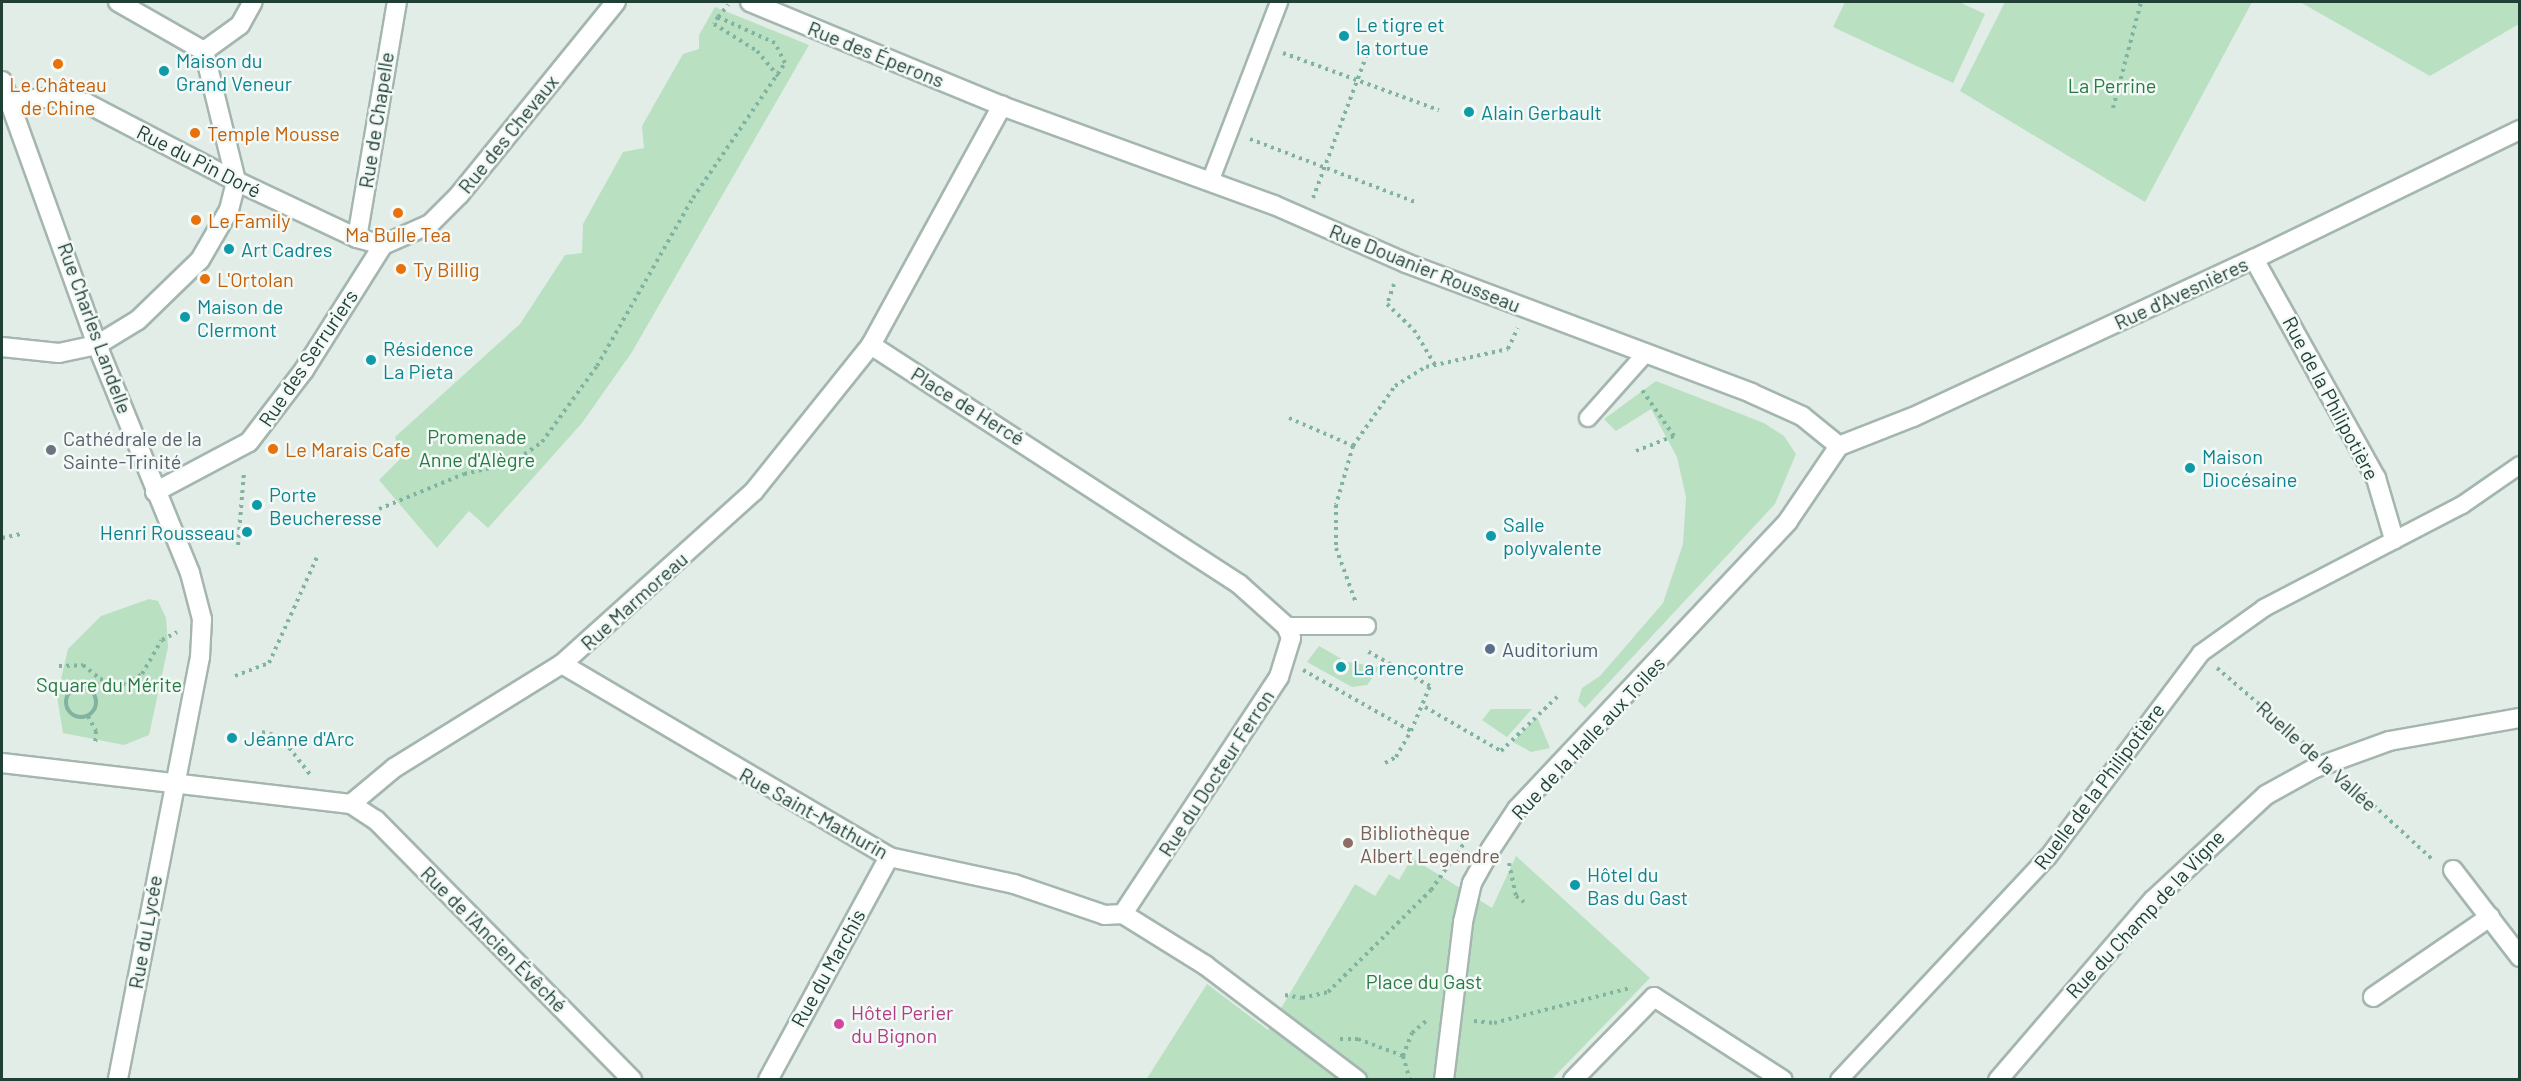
<!DOCTYPE html>
<html>
<head>
<meta charset="utf-8">
<style>
  body { margin:0 }
  #map { position:relative; width:2521px; height:1081px; overflow:hidden; background:#e2ede8; font-family:Barlow,sans-serif }
  div>[style] { position:absolute }
  [style*='--x'] { left:calc(var(--x)*1px); top:calc(var(--y)*1px); width:calc(var(--w)*1px); rotate:calc(var(--a)*1deg) }
  .green>* { inset:0; background:#b9e0c1 }
  .path>* { height:4px; margin-top:-2px; transform-origin:0; background:repeating-linear-gradient(90deg,#80b4a0 0 3px,transparent 0 7.5px) }
  .path>.ring { margin:-2px; padding:0; box-sizing:content-box; background:none; border:4px solid #80b4a0; border-radius:50% }
  .roads { filter:drop-shadow(2px 0 #a4b6af) drop-shadow(-2px 0 #a4b6af) drop-shadow(0 2px #a4b6af) drop-shadow(0 -2px #a4b6af) }
  .service>* { height:16px; margin:-8px; padding:0 8px; transform-origin:8px; border-radius:8px; background:#fff }
  .pedestrian>* { height:18px; margin:-9px; padding:0 9px; transform-origin:9px; border-radius:9px; background:#fff }
  .minor>* { height:18px; margin:-9px; padding:0 9px; transform-origin:9px; border-radius:9px; background:#fff }
  .tertiary>* { height:18px; margin:-9px; padding:0 9px; transform-origin:9px; border-radius:9px; background:#fff }
  .dots>* { width:16px; height:16px; translate:-50% -50%; box-sizing:border-box; border:3px solid #f3f9f6; border-radius:50% }
  span { translate:-50% -50%; white-space:nowrap; text-align:center; line-height:1.15; -webkit-text-stroke:5px #f3f9f6; paint-order:stroke }
  .culture-label { font-size:20px; color:#0d838f }
  .left { translate:0 -50%; text-align:left }
  .right { translate:-100% -50%; text-align:right }
  .street-label { font-size:20px; color:#204036 }
  .food-label { font-size:20px; color:#c56008 }
  .park-label { font-size:20px; color:#277a42 }
  .worship-label { font-size:20px; color:#5b616d }
  .service-label { font-size:20px; color:#4e5e75 }
  .education-label { font-size:20px; color:#785e54 }
  .hotel-label { font-size:20px; color:#b23c85 }
  .frame { position:absolute; inset:0; border:3px solid #204036; pointer-events:none }
</style>
</head>
<body>
<div id="map">
  <div class="green">
    <div style="clip-path:polygon(1845px 2px,1959px 2px,1985px 14px,1953px 83px,1833px 27px)"></div>
    <div style="clip-path:polygon(2005px 2px,2252px 2px,2145px 202px,1960px 91px)"></div>
    <div style="clip-path:polygon(2300px 2px,2519px 2px,2519px 24px,2430px 76px)"></div>
    <div style="clip-path:polygon(715px 7px,809px 45px,632px 352px,582px 423px,488px 528px,469px 511px,437px 548px,379px 480px,400px 459px,395px 437px,520px 324px,565px 255px,582px 253px,583px 224px,623px 152px,644px 148px,642px 126px,683px 54px,699px 49px,699px 35px)"></div>
    <div style="clip-path:polygon(1656px 381px,1764px 423px,1784px 436px,1796px 454px,1775px 504px,1585px 708px,1578px 701px,1582px 688px,1600px 676px,1663px 603px,1683px 544px,1686px 497px,1677px 457px,1651px 409px,1616px 431px,1604px 419px)"></div>
    <div style="clip-path:polygon(149px 599px,158px 601px,166px 618px,168px 647px,149px 735px,124px 745px,63px 733px,57px 696px,68px 649px,101px 616px)"></div>
    <div style="clip-path:polygon(1319px 646px,1347px 662px,1380px 667px,1367px 685px,1352px 687px,1307px 662px)"></div>
    <div style="clip-path:polygon(1491px 709px,1532px 709px,1507px 737px,1482px 720px)"></div>
    <div style="clip-path:polygon(1537px 717px,1550px 748px,1531px 752px,1513px 742px)"></div>
    <div style="clip-path:polygon(1516px 856px,1650px 978px,1552px 1079px,1146px 1080px,1207px 984px,1268px 1030px,1355px 884px,1375px 896px,1389px 874px,1399px 880px,1412px 858px,1492px 908px)"></div>
  </div>
  <div class="path">
    <div style="--x:718;--y:17;--w:8;--a:120"></div>
    <div style="--x:714;--y:24;--w:51;--a:32.1"></div>
    <div style="--x:757;--y:51;--w:33;--a:50"></div>
    <div style="--x:1283;--y:53;--w:166;--a:20.1"></div>
    <div style="--x:2113;--y:108;--w:110;--a:-75.2"></div>
    <div style="--x:1250;--y:139;--w:177;--a:20.9"></div>
    <div style="--x:1313;--y:198;--w:162;--a:-69.4"></div>
    <div style="--x:1394;--y:284;--w:21;--a:109"></div>
    <div style="--x:1387;--y:304;--w:37;--a:44"></div>
    <div style="--x:1414;--y:330;--w:41;--a:59"></div>
    <div style="--x:1289;--y:418;--w:70;--a:23.6"></div>
    <div style="--x:1353;--y:446;--w:61;--a:106.1"></div>
    <div style="--x:1336;--y:505;--w:43;--a:90"></div>
    <div style="--x:1336;--y:548;--w:59;--a:70"></div>
    <div style="--x:1353;--y:446;--w:73;--a:-55"></div>
    <div style="--x:1395;--y:386;--w:36;--a:-32"></div>
    <div style="--x:1426;--y:367;--w:84;--a:-12.4"></div>
    <div style="--x:1508;--y:349;--w:23;--a:-65"></div>
    <div style="--x:1636;--y:451;--w:41;--a:-21.5"></div>
    <div style="--x:1674;--y:436;--w:56;--a:-124.8"></div>
    <div style="--x:379;--y:509;--w:92;--a:-22.4"></div>
    <div style="--x:464;--y:474;--w:49;--a:-12.9"></div>
    <div style="--x:512;--y:463;--w:37;--a:-35"></div>
    <div style="--x:542;--y:442;--w:94;--a:-54.1"></div>
    <div style="--x:597;--y:366;--w:193;--a:-60.3"></div>
    <div style="--x:693;--y:198;--w:163;--a:-55.7"></div>
    <div style="--x:785;--y:63;--w:22;--a:-117"></div>
    <div style="--x:775;--y:43;--w:63;--a:-155.5"></div>
    <div style="--x:718;--y:17;--w:16;--a:-50"></div>
    <div style="--x:2;--y:538;--w:19;--a:-12"></div>
    <div style="--x:238;--y:545;--w:73;--a:-85.3"></div>
    <div style="--x:59;--y:666;--w:24;--a:-2"></div>
    <div style="--x:83;--y:665;--w:22;--a:39"></div>
    <div style="--x:100;--y:679;--w:27;--a:13"></div>
    <div style="--x:126;--y:685;--w:19;--a:-35"></div>
    <div style="--x:142;--y:674;--w:39;--a:-60"></div>
    <div style="--x:162;--y:640;--w:17;--a:-28"></div>
    <div style="--x:2217;--y:668;--w:121;--a:40.7"></div>
    <div style="--x:1303;--y:670;--w:124;--a:29.5"></div>
    <div style="--x:1411;--y:731;--w:49;--a:-67.1"></div>
    <div style="--x:1430;--y:686;--w:74;--a:-151"></div>
    <div style="--x:235;--y:676;--w:36;--a:-21"></div>
    <div style="--x:269;--y:663;--w:116;--a:-65.6"></div>
    <div class="ring" style="left:66px;top:687px;width:26px;height:26px"></div>
    <div style="--x:91;--y:690;--w:14;--a:-51"></div>
    <div style="--x:1425;--y:707;--w:88;--a:30.1"></div>
    <div style="--x:1501;--y:751;--w:78;--a:-44"></div>
    <div style="--x:88;--y:716;--w:17;--a:62"></div>
    <div style="--x:96;--y:731;--w:13;--a:94"></div>
    <div style="--x:262;--y:732;--w:18;--a:13"></div>
    <div style="--x:280;--y:736;--w:52;--a:52"></div>
    <div style="--x:1385;--y:763;--w:13;--a:-29"></div>
    <div style="--x:1396;--y:757;--w:30;--a:-60"></div>
    <div style="--x:2346;--y:780;--w:118;--a:42.6"></div>
    <div style="--x:1509;--y:863;--w:34;--a:78"></div>
    <div style="--x:1516;--y:896;--w:10;--a:37"></div>
    <div style="--x:1285;--y:995;--w:17;--a:10"></div>
    <div style="--x:1302;--y:998;--w:27;--a:-13"></div>
    <div style="--x:1328;--y:992;--w:145;--a:-44.7"></div>
    <div style="--x:1431;--y:890;--w:59;--a:-54.7"></div>
    <div style="--x:1474;--y:1021;--w:20;--a:6"></div>
    <div style="--x:1494;--y:1023;--w:140;--a:-14.4"></div>
    <div style="--x:1340;--y:1039;--w:18;--a:0"></div>
    <div style="--x:1358;--y:1039;--w:48;--a:20.7"></div>
    <div style="--x:1403;--y:1056;--w:25;--a:-69"></div>
    <div style="--x:1412;--y:1033;--w:21;--a:-41"></div>
    <div style="--x:1403;--y:1056;--w:25;--a:74"></div>
  </div>
  <div class="roads">
    <div class="service">
      <div style="--x:1210;--y:182;--w:193;--a:-69"></div>
      <div style="--x:1588;--y:418;--w:87;--a:-48.3"></div>
      <div style="--x:1286;--y:626;--w:81;--a:0"></div>
      <div style="--x:1839;--y:1080;--w:306;--a:-46.9"></div>
      <div style="--x:2048;--y:857;--w:255;--a:-53.1"></div>
      <div style="--x:2201;--y:653;--w:77;--a:-35.5"></div>
      <div style="--x:2264;--y:608;--w:223;--a:-27.5"></div>
      <div style="--x:2462;--y:505;--w:70;--a:-34.6"></div>
    </div>
    <div class="pedestrian">
      <div style="--x:118;--y:2;--w:99;--a:29.7"></div>
    </div>
    <div class="minor">
      <div style="--x:750;--y:2;--w:273;--a:22.4"></div>
      <div style="--x:1002;--y:106;--w:289;--a:20"></div>
      <div style="--x:1274;--y:205;--w:144;--a:23.7"></div>
      <div style="--x:1406;--y:263;--w:369;--a:20.6"></div>
      <div style="--x:1751;--y:393;--w:56;--a:24.3"></div>
      <div style="--x:1802;--y:416;--w:48;--a:39"></div>
      <div style="--x:2;--y:81;--w:281;--a:70.2"></div>
      <div style="--x:97;--y:345;--w:246;--a:67.8"></div>
      <div style="--x:190;--y:573;--w:48;--a:75.4"></div>
      <div style="--x:202;--y:619;--w:38;--a:93"></div>
      <div style="--x:200;--y:657;--w:431;--a:101"></div>
      <div style="--x:10;--y:102;--w:42;--a:-6.8"></div>
      <div style="--x:52;--y:97;--w:35;--a:10"></div>
      <div style="--x:86;--y:103;--w:169;--a:27.5"></div>
      <div style="--x:236;--y:181;--w:134;--a:25.2"></div>
      <div style="--x:357;--y:238;--w:27;--a:15"></div>
      <div style="--x:357;--y:238;--w:239;--a:-80.4"></div>
      <div style="--x:383;--y:245;--w:51;--a:-24.1"></div>
      <div style="--x:430;--y:224;--w:41;--a:-45"></div>
      <div style="--x:459;--y:195;--w:249;--a:-50.9"></div>
      <div style="--x:2254;--y:259;--w:251;--a:60.9"></div>
      <div style="--x:2376;--y:478;--w:64;--a:73.6"></div>
      <div style="--x:871;--y:345;--w:439;--a:33"></div>
      <div style="--x:1239;--y:584;--w:63;--a:41.8"></div>
      <div style="--x:1286;--y:626;--w:13;--a:67"></div>
      <div style="--x:1291;--y:638;--w:41;--a:107.1"></div>
      <div style="--x:1279;--y:677;--w:284;--a:123.4"></div>
      <div style="--x:2;--y:347;--w:57;--a:6"></div>
      <div style="--x:59;--y:353;--w:39;--a:-12"></div>
      <div style="--x:97;--y:345;--w:48;--a:-31.4"></div>
      <div style="--x:138;--y:320;--w:86;--a:-44.1"></div>
      <div style="--x:200;--y:260;--w:58;--a:-59.9"></div>
      <div style="--x:229;--y:210;--w:30;--a:-76"></div>
      <div style="--x:236;--y:181;--w:134;--a:-103.8"></div>
      <div style="--x:204;--y:51;--w:44;--a:-35.8"></div>
      <div style="--x:240;--y:25;--w:26;--a:-61"></div>
      <div style="--x:155;--y:492;--w:106;--a:-28"></div>
      <div style="--x:249;--y:442;--w:91;--a:-52.6"></div>
      <div style="--x:304;--y:370;--w:148;--a:-57.7"></div>
      <div style="--x:562;--y:664;--w:380;--a:30.5"></div>
      <div style="--x:889;--y:857;--w:128;--a:12.2"></div>
      <div style="--x:1014;--y:884;--w:96;--a:18.8"></div>
      <div style="--x:1105;--y:915;--w:18;--a:-3"></div>
      <div style="--x:2;--y:763;--w:351;--a:6.7"></div>
      <div style="--x:351;--y:804;--w:30;--a:33"></div>
      <div style="--x:376;--y:820;--w:365;--a:45.4"></div>
      <div style="--x:351;--y:804;--w:56;--a:-39.9"></div>
      <div style="--x:394;--y:768;--w:198;--a:-31.8"></div>
      <div style="--x:562;--y:664;--w:258;--a:-42"></div>
      <div style="--x:754;--y:491;--w:187;--a:-51.3"></div>
      <div style="--x:871;--y:345;--w:273;--a:-61.3"></div>
      <div style="--x:2453;--y:870;--w:110;--a:52.4"></div>
      <div style="--x:1123;--y:914;--w:97;--a:31.9"></div>
      <div style="--x:1205;--y:965;--w:191;--a:37.1"></div>
      <div style="--x:2373;--y:997;--w:142;--a:-34.4"></div>
      <div style="--x:768;--y:1080;--w:254;--a:-61.5"></div>
      <div style="--x:1573;--y:1080;--w:116;--a:-45.7"></div>
      <div style="--x:1654;--y:997;--w:153;--a:32.8"></div>
      <div style="--x:1998;--y:1080;--w:238;--a:-49.3"></div>
      <div style="--x:2153;--y:900;--w:154;--a:-42.9"></div>
      <div style="--x:2266;--y:795;--w:56;--a:-28.9"></div>
      <div style="--x:2315;--y:768;--w:79;--a:-20"></div>
      <div style="--x:2389;--y:741;--w:133;--a:-10"></div>
    </div>
    <div class="tertiary">
      <div style="--x:1444;--y:1080;--w:159;--a:-83.1"></div>
      <div style="--x:1463;--y:922;--w:40;--a:-77"></div>
      <div style="--x:1472;--y:883;--w:38;--a:-61"></div>
      <div style="--x:1490;--y:850;--w:49;--a:-56.6"></div>
      <div style="--x:1517;--y:809;--w:395;--a:-46.7"></div>
      <div style="--x:1788;--y:521;--w:91;--a:-55.8"></div>
      <div style="--x:1839;--y:446;--w:79;--a:-21.4"></div>
      <div style="--x:1913;--y:417;--w:376;--a:-24.9"></div>
      <div style="--x:2254;--y:259;--w:296;--a:-25.9"></div>
    </div>
  </div>
  <div class="dots">
    <div style="left:1344px;top:36px;background:#0f9aa8"></div>
    <div style="left:58px;top:64px;background:#e8710a"></div>
    <div style="left:164px;top:71px;background:#0f9aa8"></div>
    <div style="left:1469px;top:112px;background:#0f9aa8"></div>
    <div style="left:195px;top:133px;background:#e8710a"></div>
    <div style="left:398px;top:213px;background:#e8710a"></div>
    <div style="left:196px;top:220px;background:#e8710a"></div>
    <div style="left:229px;top:249px;background:#0f9aa8"></div>
    <div style="left:401px;top:269px;background:#e8710a"></div>
    <div style="left:205px;top:279px;background:#e8710a"></div>
    <div style="left:185px;top:317px;background:#0f9aa8"></div>
    <div style="left:371px;top:360px;background:#0f9aa8"></div>
    <div style="left:273px;top:449px;background:#e8710a"></div>
    <div style="left:51px;top:450px;background:#6b7280"></div>
    <div style="left:2190px;top:468px;background:#0f9aa8"></div>
    <div style="left:257px;top:505px;background:#0f9aa8"></div>
    <div style="left:247px;top:532px;background:#0f9aa8"></div>
    <div style="left:1491px;top:536px;background:#0f9aa8"></div>
    <div style="left:1490px;top:649px;background:#5c6f8a"></div>
    <div style="left:1341px;top:667px;background:#0f9aa8"></div>
    <div style="left:232px;top:738px;background:#0f9aa8"></div>
    <div style="left:1348px;top:843px;background:#8d6e63"></div>
    <div style="left:1575px;top:885px;background:#0f9aa8"></div>
    <div style="left:839px;top:1024px;background:#d1479c"></div>
  </div>
  <div class="culture-label">
    <span class="left" style="left:1356px;top:36px">Le tigre et<br>la tortue</span>
    <span class="left" style="left:176px;top:72px">Maison du<br>Grand Veneur</span>
    <span class="left" style="left:1481px;top:112px">Alain Gerbault</span>
    <span class="left" style="left:241px;top:249px">Art Cadres</span>
    <span class="left" style="left:197px;top:318px">Maison de<br>Clermont</span>
    <span class="left" style="left:383px;top:360px">Résidence<br>La Pieta</span>
    <span class="left" style="left:2202px;top:468px">Maison<br>Diocésaine</span>
    <span class="left" style="left:269px;top:506px">Porte<br>Beucheresse</span>
    <span class="left" style="left:1503px;top:536px">Salle<br>polyvalente</span>
    <span class="right" style="left:235px;top:532px">Henri Rousseau</span>
    <span class="left" style="left:1353px;top:667px">La rencontre</span>
    <span class="left" style="left:244px;top:738px">Jeanne d'Arc</span>
    <span class="left" style="left:1587px;top:886px">Hôtel du<br>Bas du Gast</span>
  </div>
  <div class="street-label">
    <span style="left:876px;top:54px;rotate:22deg">Rue des Éperons</span>
    <span style="left:376px;top:120px;rotate:-81deg">Rue de Chapelle</span>
    <span style="left:508px;top:134px;rotate:-51deg">Rue des Chevaux</span>
    <span style="left:199px;top:161px;rotate:27deg">Rue du Pin Doré</span>
    <span style="left:1425px;top:268px;rotate:22deg">Rue Douanier Rousseau</span>
    <span style="left:2181px;top:293px;rotate:-25deg">Rue d'Avesnières</span>
    <span style="left:95px;top:328px;rotate:70deg">Rue Charles Landelle</span>
    <span style="left:308px;top:358px;rotate:-56deg">Rue des Serruriers</span>
    <span style="left:2331px;top:398px;rotate:62deg">Rue de la Philipotière</span>
    <span style="left:968px;top:406px;rotate:32deg">Place de Hercé</span>
    <span style="left:634px;top:601px;rotate:-42deg">Rue Marmoreau</span>
    <span style="left:1588px;top:738px;rotate:-47deg">Rue de la Halle aux Toiles</span>
    <span style="left:2317px;top:756px;rotate:42deg">Ruelle de la Vallée</span>
    <span style="left:1216px;top:773px;rotate:-57deg">Rue du Docteur Ferron</span>
    <span style="left:2099px;top:786px;rotate:-53deg">Ruelle de la Philipotière</span>
    <span style="left:814px;top:813px;rotate:29deg">Rue Saint-Mathurin</span>
    <span style="left:2145px;top:914px;rotate:-47deg">Rue du Champ de la Vigne</span>
    <span style="left:145px;top:932px;rotate:-80deg">Rue du Lycée</span>
    <span style="left:494px;top:939px;rotate:45deg">Rue de l'Ancien Évêché</span>
    <span style="left:828px;top:968px;rotate:-61deg">Rue du Marchis</span>
  </div>
  <div class="food-label">
    <span style="left:58px;top:96px">Le Château<br>de Chine</span>
    <span class="left" style="left:207px;top:133px">Temple Mousse</span>
    <span class="left" style="left:208px;top:220px">Le Family</span>
    <span style="left:398px;top:234px">Ma Bulle Tea</span>
    <span class="left" style="left:413px;top:269px">Ty Billig</span>
    <span class="left" style="left:217px;top:279px">L'Ortolan</span>
    <span class="left" style="left:285px;top:449px">Le Marais Cafe</span>
  </div>
  <div class="park-label">
    <span style="left:2112px;top:85px">La Perrine</span>
    <span style="left:477px;top:448px">Promenade<br>Anne d'Alègre</span>
    <span style="left:109px;top:684px">Square du Mérite</span>
    <span style="left:1424px;top:981px">Place du Gast</span>
  </div>
  <div class="worship-label">
    <span class="left" style="left:63px;top:450px">Cathédrale de la<br>Sainte-Trinité</span>
  </div>
  <div class="service-label">
    <span class="left" style="left:1502px;top:649px">Auditorium</span>
  </div>
  <div class="education-label">
    <span class="left" style="left:1360px;top:844px">Bibliothèque<br>Albert Legendre</span>
  </div>
  <div class="hotel-label">
    <span class="left" style="left:851px;top:1024px">Hôtel Perier<br>du Bignon</span>
  </div>
  <div class="frame"></div>
</div>
</body>
</html>
